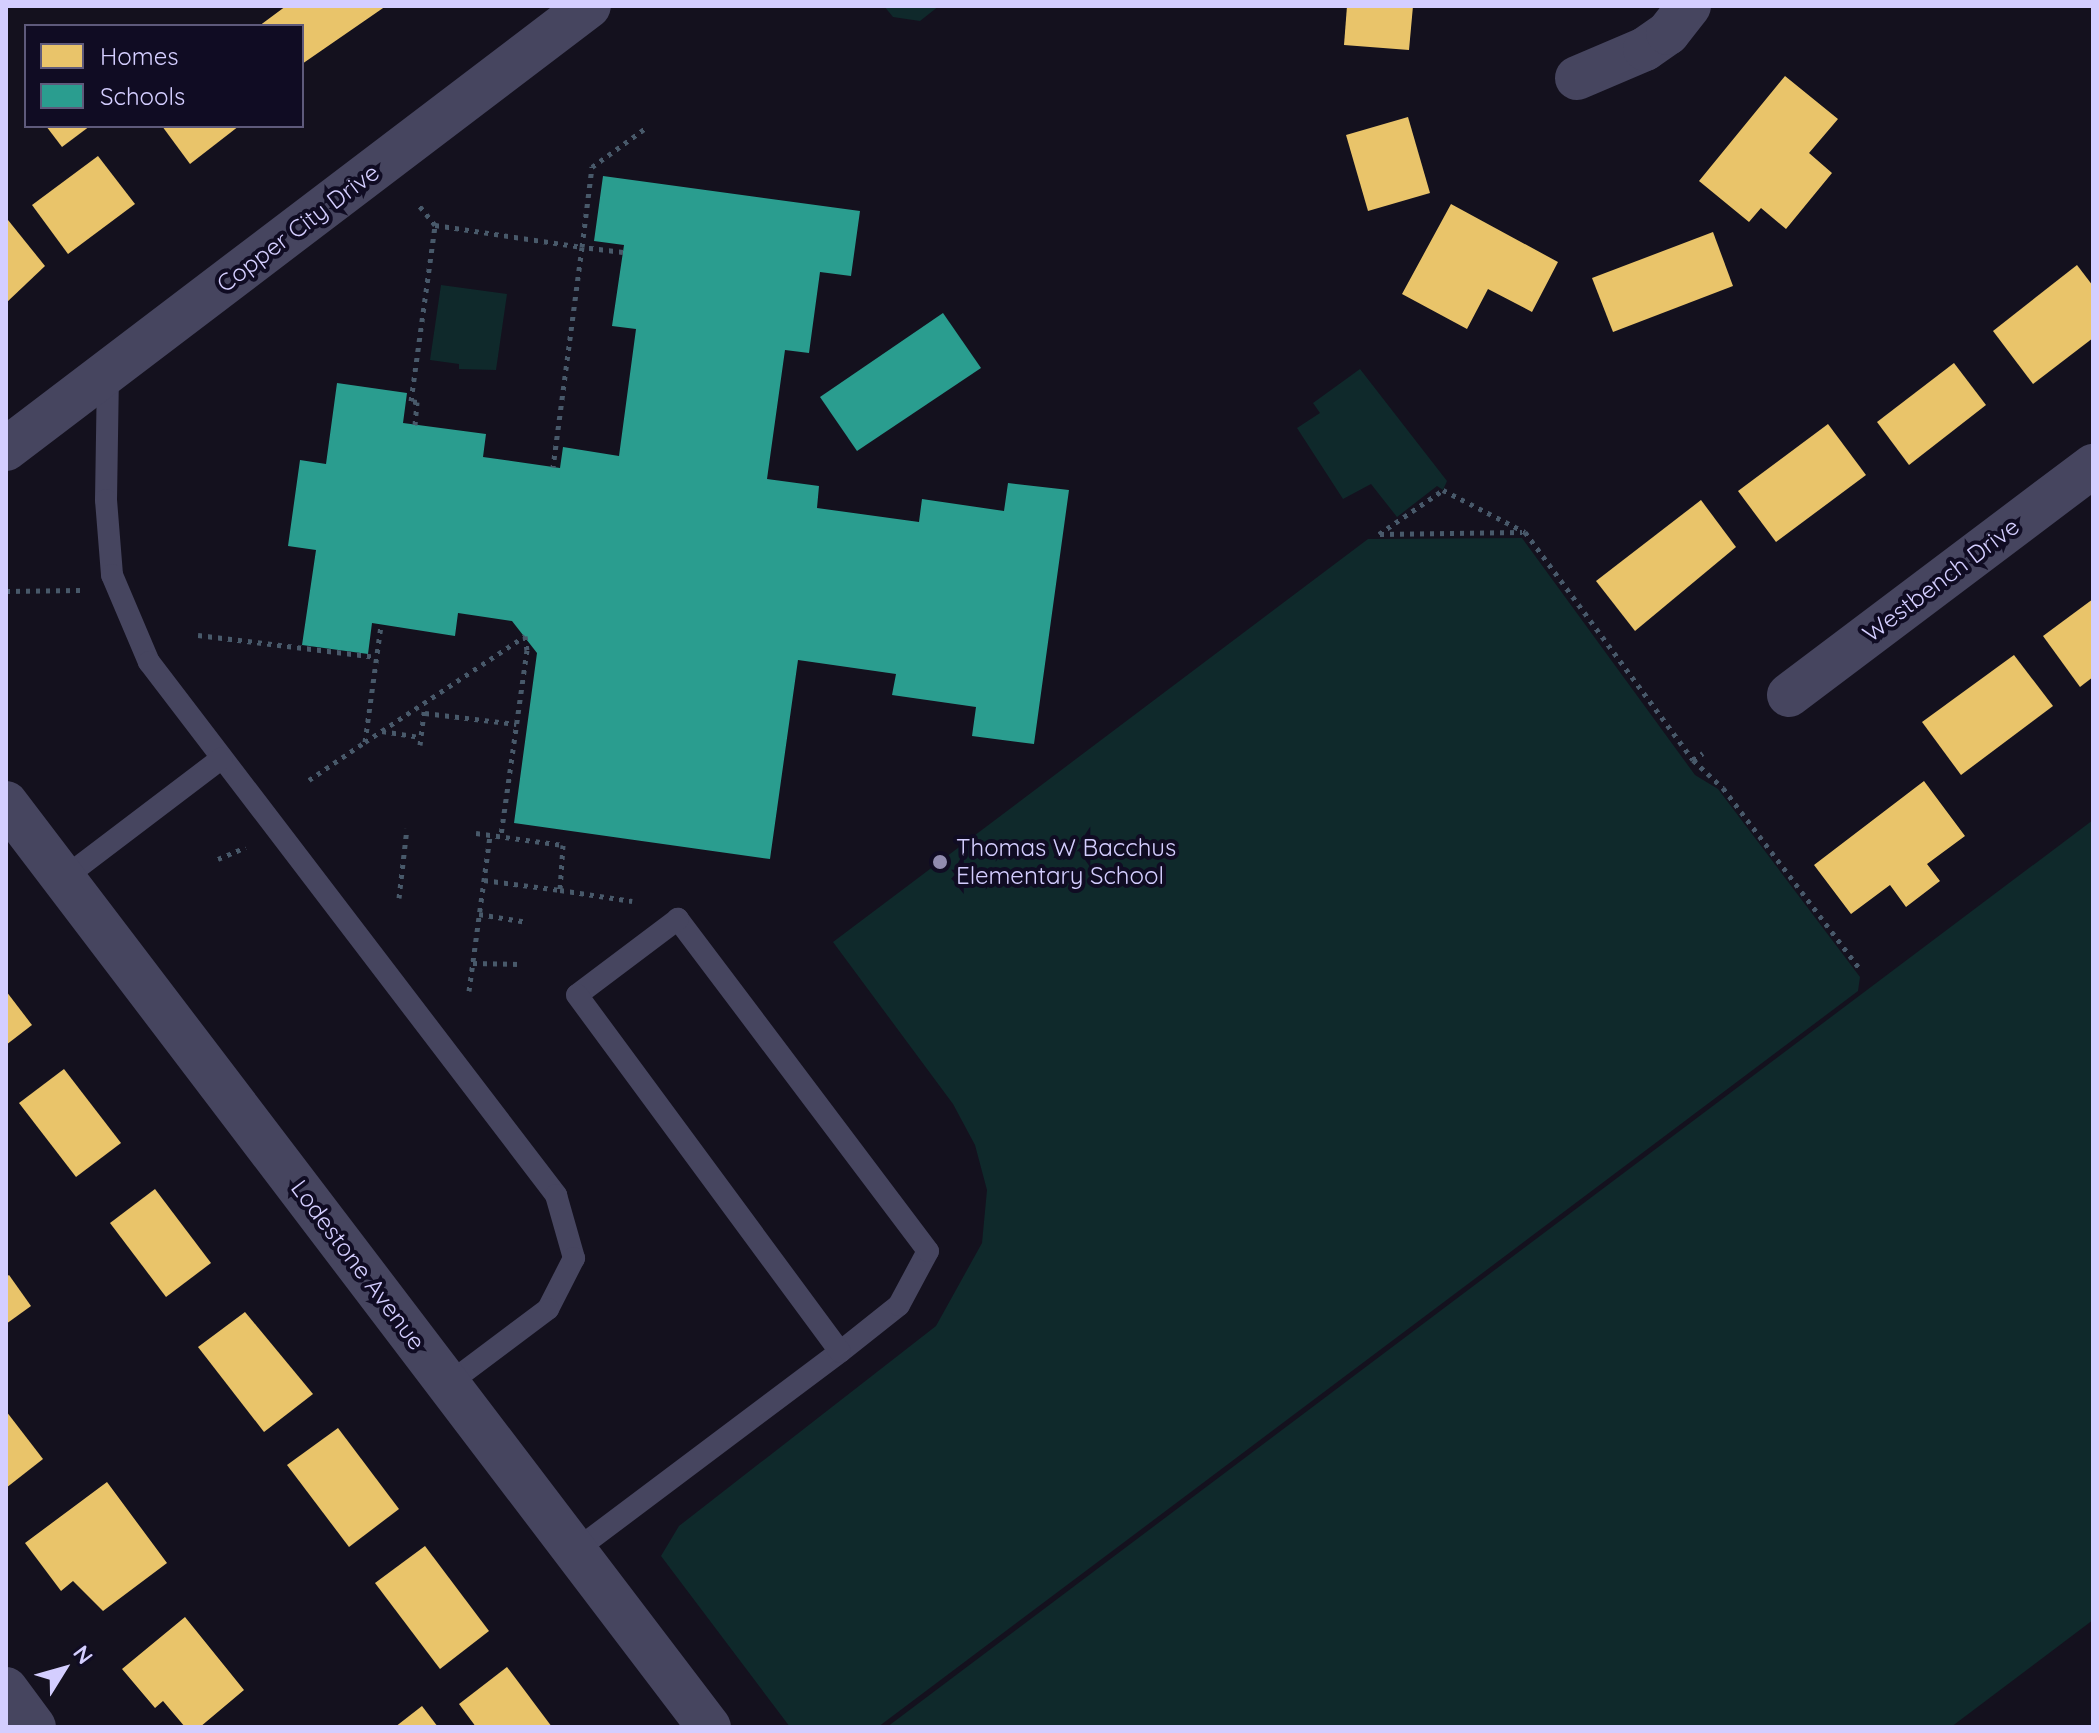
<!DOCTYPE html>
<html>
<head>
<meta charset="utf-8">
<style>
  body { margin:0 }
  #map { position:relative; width:2099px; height:1733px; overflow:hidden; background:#14111e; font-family:Quicksand,sans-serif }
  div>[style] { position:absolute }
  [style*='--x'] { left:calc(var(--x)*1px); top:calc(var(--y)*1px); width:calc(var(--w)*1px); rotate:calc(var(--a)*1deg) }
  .green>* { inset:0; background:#0f292b }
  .homes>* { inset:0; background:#e9c46a }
  .schools>* { inset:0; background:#2a9d8f }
  .path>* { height:5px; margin-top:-2.5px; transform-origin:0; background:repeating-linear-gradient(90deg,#48596a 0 4px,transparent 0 10px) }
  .lane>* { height:22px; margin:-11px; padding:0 11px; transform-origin:11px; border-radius:11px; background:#46455f }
  .street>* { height:44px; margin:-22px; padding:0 22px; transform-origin:22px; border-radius:22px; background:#46455f }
  .dots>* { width:22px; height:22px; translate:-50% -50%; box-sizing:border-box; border:4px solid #100c23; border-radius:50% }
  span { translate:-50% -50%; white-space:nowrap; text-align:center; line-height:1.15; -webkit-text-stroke:8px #100c23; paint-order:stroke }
  .street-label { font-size:24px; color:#d4ceff }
  .poi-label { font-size:24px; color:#d4ceff }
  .left { translate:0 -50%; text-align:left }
  .frame { position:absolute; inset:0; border:8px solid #d4ceff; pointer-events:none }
  .legend { position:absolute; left:24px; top:24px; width:280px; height:104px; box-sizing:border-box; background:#100c23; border:2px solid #5e5a7b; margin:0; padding:10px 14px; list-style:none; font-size:24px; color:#d4ceff }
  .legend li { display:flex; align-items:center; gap:16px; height:40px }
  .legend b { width:40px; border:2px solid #5e5a7b }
  .north { position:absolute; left:24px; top:1629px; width:80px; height:80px; -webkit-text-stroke:6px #100c23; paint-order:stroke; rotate:53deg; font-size:22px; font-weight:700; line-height:32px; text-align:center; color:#d4ceff }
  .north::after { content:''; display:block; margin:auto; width:28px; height:36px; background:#d4ceff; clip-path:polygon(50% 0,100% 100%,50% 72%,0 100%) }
</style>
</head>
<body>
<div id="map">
  <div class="green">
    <div style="clip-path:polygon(884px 6px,939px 6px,920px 21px,893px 17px)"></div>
    <div style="clip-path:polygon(441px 285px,507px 294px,496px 370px,459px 369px,459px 364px,430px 360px)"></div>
    <div style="clip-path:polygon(1360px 369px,1447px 481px,1443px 490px,1437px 486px,1397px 517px,1371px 484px,1343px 499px,1297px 428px,1320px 413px,1313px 403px)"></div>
    <div style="clip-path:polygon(1522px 538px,1695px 775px,1718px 789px,1860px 977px,1858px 991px,878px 1727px,790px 1727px,661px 1556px,679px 1526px,936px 1326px,982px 1243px,987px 1190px,975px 1145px,953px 1104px,833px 942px,1368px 539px)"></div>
    <div style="clip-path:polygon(2093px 820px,2093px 1620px,1951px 1727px,887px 1727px)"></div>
  </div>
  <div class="homes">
    <div style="clip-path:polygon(286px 6px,386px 6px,302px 64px,302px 26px,259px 26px)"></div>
    <div style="clip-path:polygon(1347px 6px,1413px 6px,1409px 50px,1344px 45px)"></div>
    <div style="clip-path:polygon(1785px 76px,1838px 119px,1809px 153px,1832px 173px,1786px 229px,1761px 208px,1749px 222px,1699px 181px)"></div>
    <div style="clip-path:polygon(1408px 117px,1430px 193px,1368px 211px,1346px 135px)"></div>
    <div style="clip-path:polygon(46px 126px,90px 126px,62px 147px)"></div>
    <div style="clip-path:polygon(162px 126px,239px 126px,190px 164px)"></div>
    <div style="clip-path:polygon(98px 156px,135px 204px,68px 254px,32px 205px)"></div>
    <div style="clip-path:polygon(1451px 204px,1558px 262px,1532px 312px,1488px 289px,1467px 329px,1402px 294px)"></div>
    <div style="clip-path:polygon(8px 220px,45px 266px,6px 303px,6px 222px)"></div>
    <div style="clip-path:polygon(1713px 232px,1733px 286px,1613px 332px,1592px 278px)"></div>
    <div style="clip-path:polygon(2077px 265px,2093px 286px,2093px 338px,2033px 384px,1993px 331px)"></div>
    <div style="clip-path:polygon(1954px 363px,1986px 405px,1909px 465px,1877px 422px)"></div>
    <div style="clip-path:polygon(1828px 424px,1866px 475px,1776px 542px,1738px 491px)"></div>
    <div style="clip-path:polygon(1701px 500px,1736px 547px,1635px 631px,1596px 581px)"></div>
    <div style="clip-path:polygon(2093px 599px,2093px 677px,2080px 687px,2043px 636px)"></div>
    <div style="clip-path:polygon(2014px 655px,2053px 706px,1961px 775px,1922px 722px)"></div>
    <div style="clip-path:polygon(1924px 781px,1965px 836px,1927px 864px,1940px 881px,1906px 907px,1890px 885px,1851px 914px,1814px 865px)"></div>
    <div style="clip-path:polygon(6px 991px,32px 1025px,6px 1045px)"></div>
    <div style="clip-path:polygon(64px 1069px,121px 1143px,76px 1177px,19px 1103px)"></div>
    <div style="clip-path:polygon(155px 1189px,211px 1263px,166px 1297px,110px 1223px)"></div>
    <div style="clip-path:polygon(9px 1275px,31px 1306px,6px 1324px,6px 1277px)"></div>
    <div style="clip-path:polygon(245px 1312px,313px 1394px,264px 1432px,198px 1347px)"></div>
    <div style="clip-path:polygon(6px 1411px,43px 1459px,6px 1488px)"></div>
    <div style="clip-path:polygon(338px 1428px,399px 1509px,349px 1547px,287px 1465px)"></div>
    <div style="clip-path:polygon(107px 1482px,167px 1563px,103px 1611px,73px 1581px,61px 1591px,25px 1543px)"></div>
    <div style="clip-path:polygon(425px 1546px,489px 1631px,440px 1669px,375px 1583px)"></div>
    <div style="clip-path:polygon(185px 1617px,244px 1690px,200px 1727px,185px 1727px,163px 1701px,155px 1708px,122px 1669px)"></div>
    <div style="clip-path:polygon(507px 1667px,552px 1727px,476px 1727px,459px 1704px)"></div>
    <div style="clip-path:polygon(422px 1706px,438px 1727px,395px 1727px)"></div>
  </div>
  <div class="schools">
    <div style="clip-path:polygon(603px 176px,860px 211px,851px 276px,820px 272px,809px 353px,785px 350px,767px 479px,819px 486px,817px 508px,919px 522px,922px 499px,1004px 511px,1008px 483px,1069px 490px,1034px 744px,972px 736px,976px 707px,892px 695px,896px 674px,798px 660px,770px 859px,514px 823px,537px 653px,512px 621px,458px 613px,455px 636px,372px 623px,368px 654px,302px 645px,316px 550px,288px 546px,300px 460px,326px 464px,337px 383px,407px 393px,403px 423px,486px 434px,483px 457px,560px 468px,563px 447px,619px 456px,636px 329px,612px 326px,624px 245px,594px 241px)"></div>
    <div style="clip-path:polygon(943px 313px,981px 368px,857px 451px,820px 397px)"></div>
  </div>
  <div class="path">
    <div style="--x:435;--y:225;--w:149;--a:8.5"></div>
    <div style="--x:582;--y:247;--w:222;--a:97.5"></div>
    <div style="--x:623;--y:252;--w:41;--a:-173"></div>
    <div style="--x:582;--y:247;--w:81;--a:-82.9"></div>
    <div style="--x:592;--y:167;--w:68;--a:-36"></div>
    <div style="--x:415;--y:425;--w:23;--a:-85"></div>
    <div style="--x:417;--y:402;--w:6;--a:-171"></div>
    <div style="--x:411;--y:401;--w:178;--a:-82.2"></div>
    <div style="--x:435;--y:225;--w:26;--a:-129"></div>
    <div style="--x:1379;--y:534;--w:78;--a:-34.5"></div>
    <div style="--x:1443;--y:490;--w:92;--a:27.1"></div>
    <div style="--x:1525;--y:532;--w:283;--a:53.6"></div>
    <div style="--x:1693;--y:760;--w:41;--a:43"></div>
    <div style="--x:1723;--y:788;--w:226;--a:52.9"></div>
    <div style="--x:1380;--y:534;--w:142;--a:-0.8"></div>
    <div style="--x:6;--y:591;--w:75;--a:-0.8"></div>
    <div style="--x:198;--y:635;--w:180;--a:7"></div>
    <div style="--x:425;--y:713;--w:92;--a:6.9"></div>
    <div style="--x:382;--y:731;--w:39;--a:9"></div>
    <div style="--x:365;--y:742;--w:192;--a:-33.5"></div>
    <div style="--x:525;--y:636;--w:14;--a:82"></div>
    <div style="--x:527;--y:650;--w:188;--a:98"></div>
    <div style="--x:420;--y:745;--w:34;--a:-83"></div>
    <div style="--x:1693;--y:760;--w:12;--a:-35"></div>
    <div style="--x:309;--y:780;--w:68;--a:-34.2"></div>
    <div style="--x:365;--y:742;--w:118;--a:-82.2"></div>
    <div style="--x:476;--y:833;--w:88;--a:7.9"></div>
    <div style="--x:563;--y:845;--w:45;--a:93.8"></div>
    <div style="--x:560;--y:890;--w:73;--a:8.7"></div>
    <div style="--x:218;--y:859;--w:30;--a:-23"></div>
    <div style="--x:484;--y:880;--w:77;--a:7.5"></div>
    <div style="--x:399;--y:898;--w:70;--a:-83.5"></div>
    <div style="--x:479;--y:914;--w:49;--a:9.5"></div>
    <div style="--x:473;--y:963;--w:47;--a:1.2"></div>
    <div style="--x:469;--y:991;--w:157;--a:-82.3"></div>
  </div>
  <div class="lane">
    <div style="--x:108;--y:373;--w:127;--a:90.9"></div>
    <div style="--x:106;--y:500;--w:75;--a:85.4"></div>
    <div style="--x:112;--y:575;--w:95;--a:67"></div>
    <div style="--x:149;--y:662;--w:671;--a:52.63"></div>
    <div style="--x:556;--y:1195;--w:66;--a:74.1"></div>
    <div style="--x:574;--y:1258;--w:57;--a:117"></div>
    <div style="--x:548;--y:1309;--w:125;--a:143.1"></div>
    <div style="--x:64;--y:878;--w:198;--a:-37.2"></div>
    <div style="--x:576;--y:1550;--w:330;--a:-36.9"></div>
    <div style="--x:840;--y:1352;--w:75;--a:-38.5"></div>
    <div style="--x:899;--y:1305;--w:61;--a:-61.8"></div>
    <div style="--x:928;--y:1251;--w:416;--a:-127"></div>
    <div style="--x:678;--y:919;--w:126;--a:143"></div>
    <div style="--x:577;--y:995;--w:443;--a:53.6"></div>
  </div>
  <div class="street">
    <div style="--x:1577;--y:78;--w:74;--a:-23.1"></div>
    <div style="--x:1645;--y:49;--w:28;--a:-35"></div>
    <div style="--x:1668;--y:33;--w:34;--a:-52"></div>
    <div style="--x:6;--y:449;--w:732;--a:-37.23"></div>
    <div style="--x:1789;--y:695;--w:381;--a:-37"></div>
    <div style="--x:6;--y:803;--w:1161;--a:52.74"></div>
    <div style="--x:6;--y:1689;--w:47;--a:53.6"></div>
  </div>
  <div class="dots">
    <div style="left:940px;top:862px;background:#918cb0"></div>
  </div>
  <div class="street-label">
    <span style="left:298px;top:228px;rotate:-37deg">Copper City Drive</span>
    <span style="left:1941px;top:580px;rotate:-37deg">Westbench Drive</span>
    <span style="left:358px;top:1265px;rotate:53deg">Lodestone Avenue</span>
  </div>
  <div class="poi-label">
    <span class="left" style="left:956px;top:862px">Thomas W Bacchus<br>Elementary School</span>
  </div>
  <div class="frame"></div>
  <ul class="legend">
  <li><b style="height:22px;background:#e9c46a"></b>Homes</li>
  <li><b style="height:22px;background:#2a9d8f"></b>Schools</li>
  </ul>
  <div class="north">N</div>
</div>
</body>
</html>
